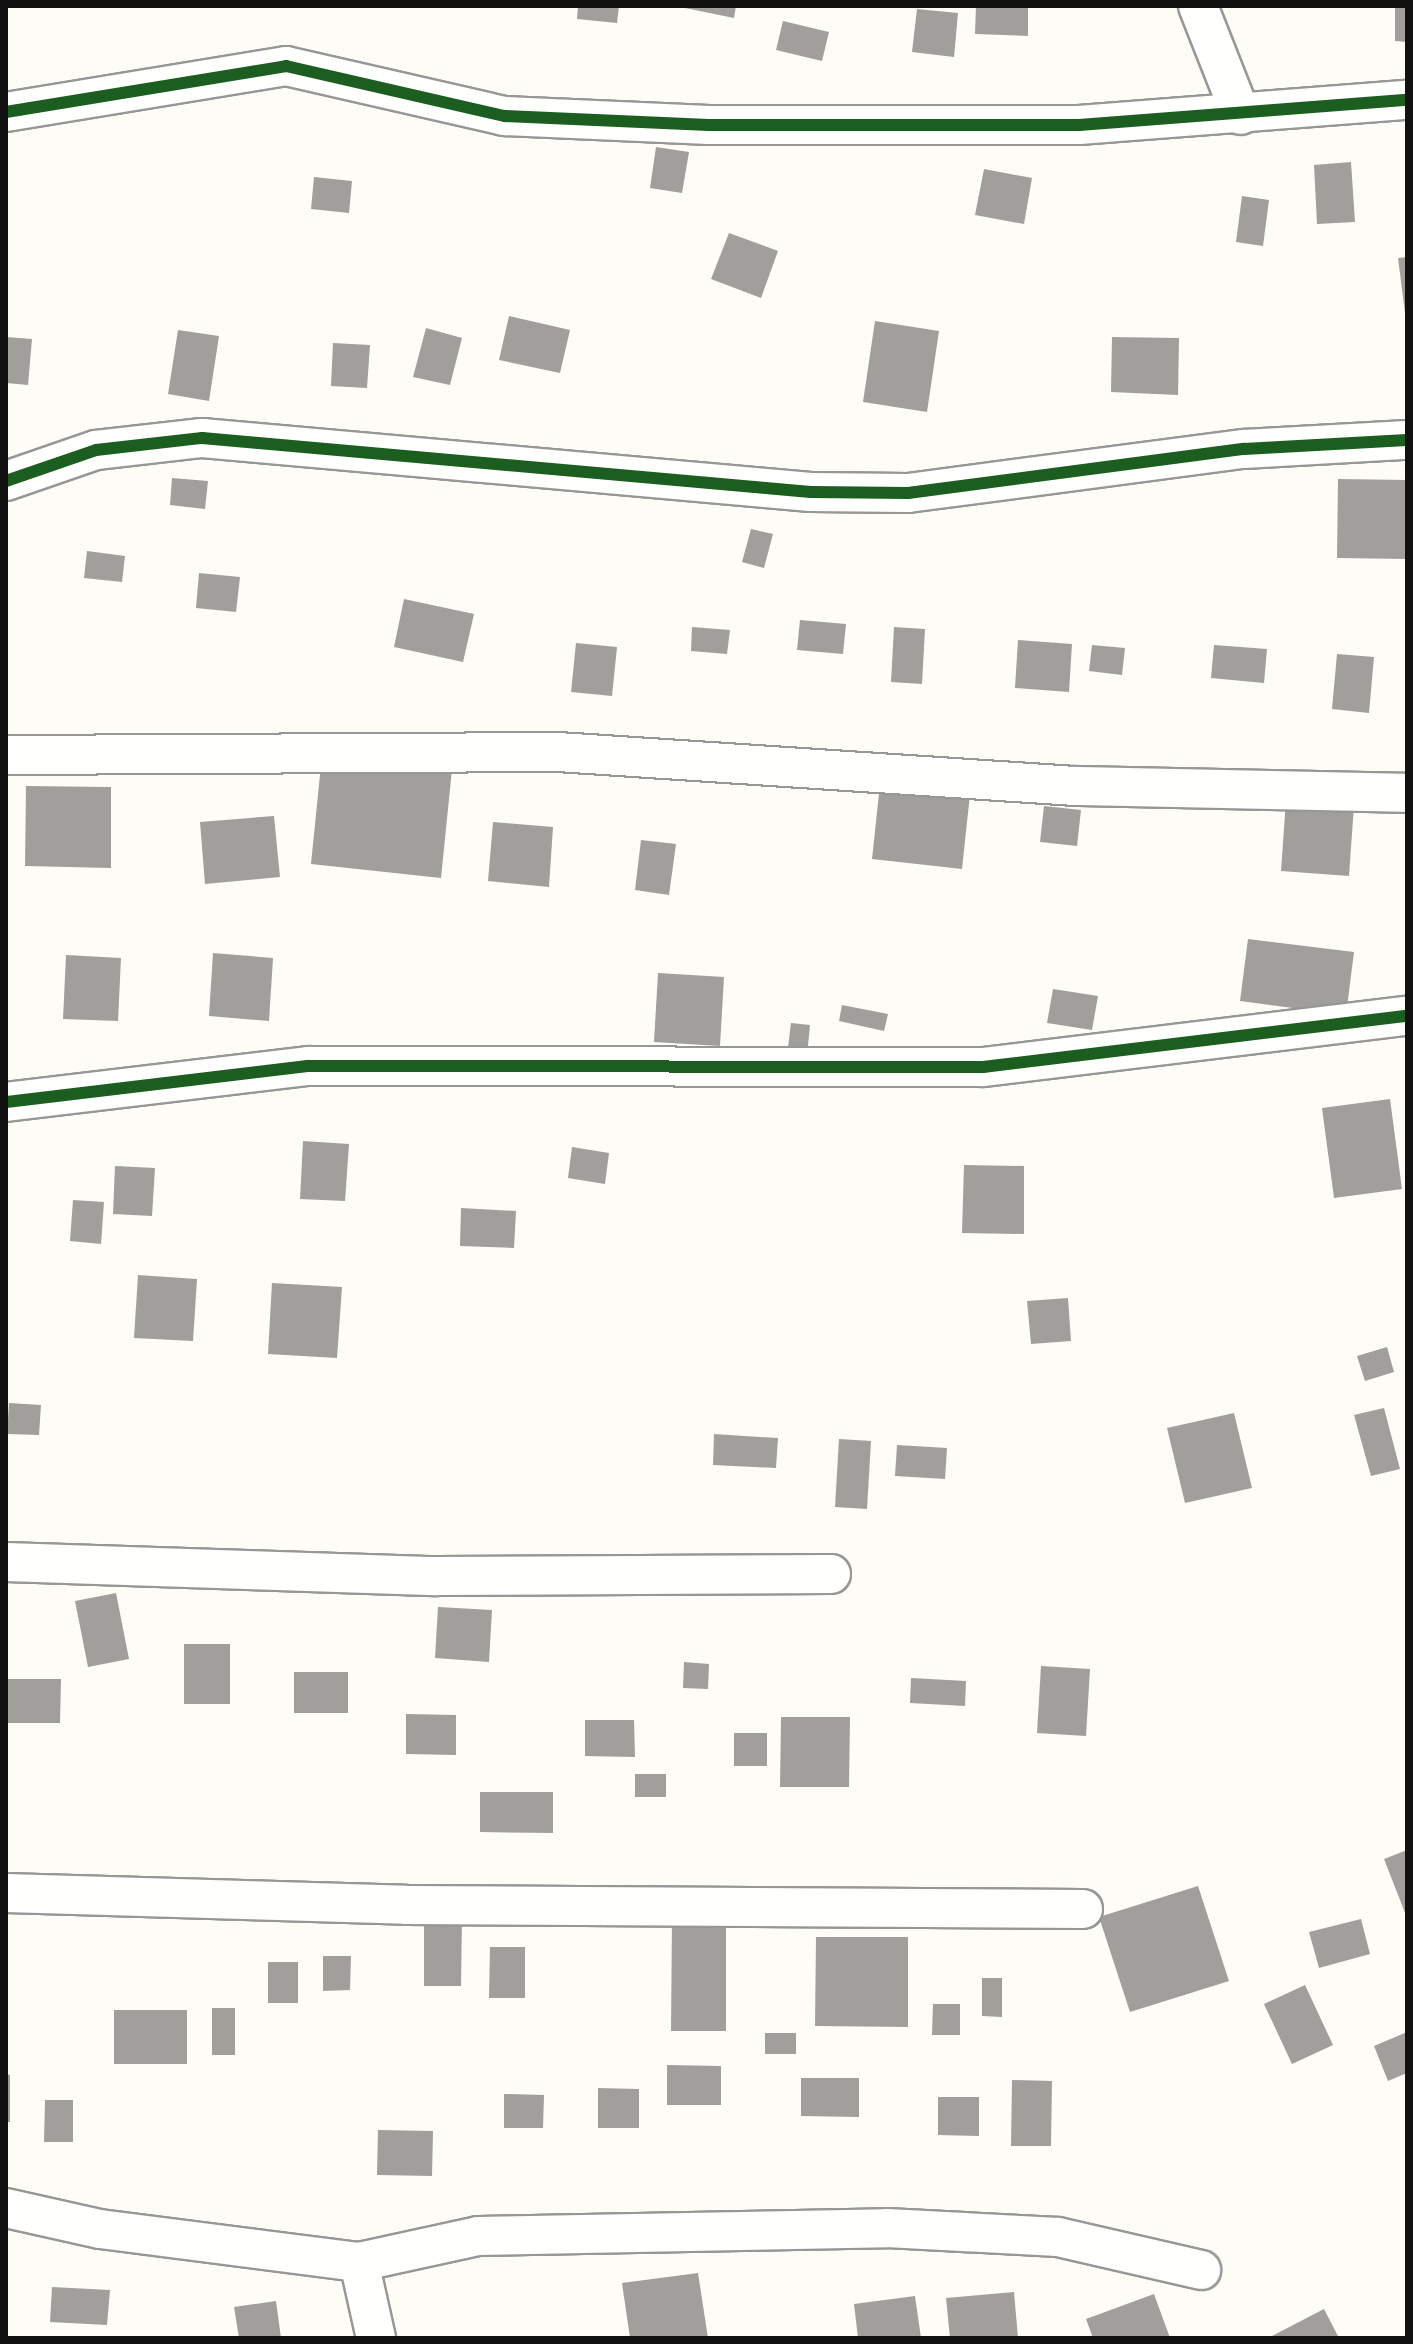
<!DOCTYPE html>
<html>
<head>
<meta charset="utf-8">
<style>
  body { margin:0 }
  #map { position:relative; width:1413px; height:2344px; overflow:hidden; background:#fdfcf7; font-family:"Source Serif 4",serif }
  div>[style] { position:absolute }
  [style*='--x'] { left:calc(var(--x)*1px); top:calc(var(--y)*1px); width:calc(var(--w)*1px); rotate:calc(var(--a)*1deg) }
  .building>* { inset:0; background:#a19f9c }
  .roads { filter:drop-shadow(2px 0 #979795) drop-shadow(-2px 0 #979795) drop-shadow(0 2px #979795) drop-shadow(0 -2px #979795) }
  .street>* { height:38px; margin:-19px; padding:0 19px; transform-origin:19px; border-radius:19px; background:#fffffe }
  .cycleway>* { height:12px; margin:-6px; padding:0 6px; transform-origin:6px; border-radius:6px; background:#1b5e20 }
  span { translate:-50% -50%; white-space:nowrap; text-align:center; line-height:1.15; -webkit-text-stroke:8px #fff; paint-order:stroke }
  .frame { position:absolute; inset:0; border:8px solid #111; pointer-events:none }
</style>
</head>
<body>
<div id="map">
  <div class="building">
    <div style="clip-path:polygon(578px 6px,619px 6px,617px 23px,577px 19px)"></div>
    <div style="clip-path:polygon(675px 6px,736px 6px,734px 18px)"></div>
    <div style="clip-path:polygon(976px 6px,1028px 8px,1028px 36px,975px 34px)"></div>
    <div style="clip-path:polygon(1395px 6px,1407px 6px,1407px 42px,1395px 41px)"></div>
    <div style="clip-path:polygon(917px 9px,958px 13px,954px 57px,912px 52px)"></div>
    <div style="clip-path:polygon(783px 21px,829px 32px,822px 61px,776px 50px)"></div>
    <div style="clip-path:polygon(656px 147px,689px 152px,682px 193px,650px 188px)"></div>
    <div style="clip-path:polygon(1351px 162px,1355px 222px,1317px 224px,1314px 165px)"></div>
    <div style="clip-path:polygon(984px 169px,1032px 178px,1024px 224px,975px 215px)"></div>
    <div style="clip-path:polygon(314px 177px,352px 181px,349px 213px,311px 209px)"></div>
    <div style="clip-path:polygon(1242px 196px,1269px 200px,1263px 246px,1236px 242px)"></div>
    <div style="clip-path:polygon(729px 233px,778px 251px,761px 298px,711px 279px)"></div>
    <div style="clip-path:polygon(1407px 257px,1407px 313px,1405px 313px,1398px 258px)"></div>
    <div style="clip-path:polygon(509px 316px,570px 330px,560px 373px,499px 360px)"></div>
    <div style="clip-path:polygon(875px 321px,939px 331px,927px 412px,863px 402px)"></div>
    <div style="clip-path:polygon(426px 328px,462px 338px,450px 385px,413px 377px)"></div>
    <div style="clip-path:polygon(178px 330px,219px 336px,209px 401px,168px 394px)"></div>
    <div style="clip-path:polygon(6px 337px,32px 339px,28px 385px,6px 383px)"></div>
    <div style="clip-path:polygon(1112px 337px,1179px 338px,1178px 395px,1111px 392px)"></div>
    <div style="clip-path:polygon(333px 343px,370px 345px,367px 388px,331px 386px)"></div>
    <div style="clip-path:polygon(172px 478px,208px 481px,205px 509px,170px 505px)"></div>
    <div style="clip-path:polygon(1338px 479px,1407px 480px,1407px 559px,1337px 558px)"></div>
    <div style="clip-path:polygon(751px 529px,773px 534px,764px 568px,742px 562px)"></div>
    <div style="clip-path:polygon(87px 551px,125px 556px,122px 582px,84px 578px)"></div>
    <div style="clip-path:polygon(199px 573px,240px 577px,236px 612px,196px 608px)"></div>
    <div style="clip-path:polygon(404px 599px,474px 614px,463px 662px,394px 647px)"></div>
    <div style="clip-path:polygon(800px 620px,846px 624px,843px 654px,797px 650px)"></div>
    <div style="clip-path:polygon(692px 627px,730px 630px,727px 654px,691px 651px)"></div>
    <div style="clip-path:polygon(894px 627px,925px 629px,922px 684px,891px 682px)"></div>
    <div style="clip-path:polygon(1018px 640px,1072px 644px,1069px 692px,1015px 688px)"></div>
    <div style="clip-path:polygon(576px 643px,617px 647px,612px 696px,571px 692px)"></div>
    <div style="clip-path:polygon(1092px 645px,1125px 648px,1122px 675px,1089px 671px)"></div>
    <div style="clip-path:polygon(1214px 645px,1267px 649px,1264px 683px,1211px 678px)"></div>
    <div style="clip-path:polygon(1337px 654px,1374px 657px,1369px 713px,1332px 709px)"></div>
    <div style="clip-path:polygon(322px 755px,452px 769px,441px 878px,311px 864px)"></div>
    <div style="clip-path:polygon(880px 784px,970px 794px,962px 869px,872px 859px)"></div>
    <div style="clip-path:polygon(26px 786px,111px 787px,111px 868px,25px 866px)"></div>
    <div style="clip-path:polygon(1286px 800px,1354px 805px,1349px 876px,1281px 871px)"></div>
    <div style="clip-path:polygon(1044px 806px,1081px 810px,1077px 846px,1040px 842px)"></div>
    <div style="clip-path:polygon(274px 816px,280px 877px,205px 884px,200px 822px)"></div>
    <div style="clip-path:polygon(493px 822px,553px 827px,549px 887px,488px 881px)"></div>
    <div style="clip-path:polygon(641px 840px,676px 844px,669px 895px,635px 890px)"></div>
    <div style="clip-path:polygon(1248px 939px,1354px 952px,1346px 1015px,1240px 1001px)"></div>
    <div style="clip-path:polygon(213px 953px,273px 958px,269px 1021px,209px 1016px)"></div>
    <div style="clip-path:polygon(66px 955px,121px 958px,118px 1021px,63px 1019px)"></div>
    <div style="clip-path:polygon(658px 973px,724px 977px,720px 1046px,654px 1042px)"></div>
    <div style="clip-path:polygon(1053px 989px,1098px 996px,1092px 1030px,1047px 1023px)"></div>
    <div style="clip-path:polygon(842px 1005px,888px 1014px,884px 1031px,839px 1021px)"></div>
    <div style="clip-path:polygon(791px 1023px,810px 1025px,806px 1066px,786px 1064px)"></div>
    <div style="clip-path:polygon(1390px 1099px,1402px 1189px,1334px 1198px,1322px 1108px)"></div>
    <div style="clip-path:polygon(303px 1141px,349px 1144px,345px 1201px,300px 1199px)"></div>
    <div style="clip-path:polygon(572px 1147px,609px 1153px,605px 1184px,568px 1178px)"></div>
    <div style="clip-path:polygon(964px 1165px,1024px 1166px,1024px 1234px,962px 1233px)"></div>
    <div style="clip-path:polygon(115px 1166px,155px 1168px,152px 1216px,113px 1214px)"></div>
    <div style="clip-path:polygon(73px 1200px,104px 1202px,101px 1244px,70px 1241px)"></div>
    <div style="clip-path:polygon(461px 1208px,516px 1211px,514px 1248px,460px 1246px)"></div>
    <div style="clip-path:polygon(138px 1275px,197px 1279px,193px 1341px,134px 1338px)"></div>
    <div style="clip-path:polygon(272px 1283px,342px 1287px,337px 1358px,268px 1354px)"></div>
    <div style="clip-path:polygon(1068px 1298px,1071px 1341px,1031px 1344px,1027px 1301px)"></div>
    <div style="clip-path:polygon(1387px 1347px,1394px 1372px,1365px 1381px,1357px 1356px)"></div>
    <div style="clip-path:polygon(9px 1403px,41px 1405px,39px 1435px,7px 1434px)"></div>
    <div style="clip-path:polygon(1384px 1408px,1400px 1469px,1371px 1476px,1354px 1415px)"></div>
    <div style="clip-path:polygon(1234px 1413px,1252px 1488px,1185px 1503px,1167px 1428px)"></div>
    <div style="clip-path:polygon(714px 1434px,778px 1438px,776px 1468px,713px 1465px)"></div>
    <div style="clip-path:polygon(839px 1439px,871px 1441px,867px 1509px,835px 1507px)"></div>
    <div style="clip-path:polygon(897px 1445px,947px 1448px,945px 1479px,895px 1476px)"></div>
    <div style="clip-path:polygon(116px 1593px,129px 1659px,88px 1667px,75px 1601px)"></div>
    <div style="clip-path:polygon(438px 1607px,492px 1610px,489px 1662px,435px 1658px)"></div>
    <div style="clip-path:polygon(184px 1644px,230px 1644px,230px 1704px,184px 1704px)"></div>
    <div style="clip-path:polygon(684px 1662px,709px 1664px,708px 1689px,683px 1688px)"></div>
    <div style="clip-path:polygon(1041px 1666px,1090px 1669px,1086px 1736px,1037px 1733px)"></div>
    <div style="clip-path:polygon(294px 1672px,348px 1672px,348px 1713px,294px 1713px)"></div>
    <div style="clip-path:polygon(911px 1678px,966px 1681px,965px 1706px,910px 1703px)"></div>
    <div style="clip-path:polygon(6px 1679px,61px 1679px,60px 1723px,6px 1723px)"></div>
    <div style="clip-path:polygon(406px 1714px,456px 1715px,456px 1755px,406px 1754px)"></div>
    <div style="clip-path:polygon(781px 1717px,850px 1717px,849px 1787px,780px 1787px)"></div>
    <div style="clip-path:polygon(585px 1720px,634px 1720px,635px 1757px,585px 1756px)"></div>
    <div style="clip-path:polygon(734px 1733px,767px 1733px,767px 1766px,734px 1766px)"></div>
    <div style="clip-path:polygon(635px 1774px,666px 1774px,666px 1797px,635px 1797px)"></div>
    <div style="clip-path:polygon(480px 1792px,553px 1792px,553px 1833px,480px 1832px)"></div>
    <div style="clip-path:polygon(1407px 1850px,1407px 1918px,1384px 1859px)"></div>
    <div style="clip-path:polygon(1198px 1886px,1229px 1981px,1130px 2012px,1099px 1917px)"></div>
    <div style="clip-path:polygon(424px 1918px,462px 1918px,461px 1986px,424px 1986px)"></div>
    <div style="clip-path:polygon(672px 1919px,726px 1919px,726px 2031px,671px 2031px)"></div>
    <div style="clip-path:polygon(1361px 1919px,1370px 1954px,1319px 1968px,1309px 1932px)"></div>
    <div style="clip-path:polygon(816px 1937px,908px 1937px,908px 2027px,815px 2026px)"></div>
    <div style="clip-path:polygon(490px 1947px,525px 1947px,525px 1998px,489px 1998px)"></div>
    <div style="clip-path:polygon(323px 1956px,351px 1956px,350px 1990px,323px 1991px)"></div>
    <div style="clip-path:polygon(268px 1962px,298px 1962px,298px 2003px,268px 2003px)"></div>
    <div style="clip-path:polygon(982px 1978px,1002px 1978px,1002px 2017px,982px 2016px)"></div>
    <div style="clip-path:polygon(1305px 1985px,1333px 2045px,1292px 2064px,1264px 2004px)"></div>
    <div style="clip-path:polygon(933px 2004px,960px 2004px,960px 2035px,932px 2035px)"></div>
    <div style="clip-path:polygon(212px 2008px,235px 2008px,235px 2055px,212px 2055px)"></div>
    <div style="clip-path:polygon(114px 2010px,187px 2010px,187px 2064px,114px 2064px)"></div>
    <div style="clip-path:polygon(1407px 2032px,1407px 2073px,1388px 2081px,1374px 2046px)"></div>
    <div style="clip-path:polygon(765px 2033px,796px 2033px,796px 2054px,765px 2054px)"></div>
    <div style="clip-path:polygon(667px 2065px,721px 2066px,721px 2105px,667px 2105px)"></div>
    <div style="clip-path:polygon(6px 2074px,10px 2075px,10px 2122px,6px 2122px)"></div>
    <div style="clip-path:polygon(801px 2078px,859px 2078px,859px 2117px,801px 2116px)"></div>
    <div style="clip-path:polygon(1012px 2080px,1052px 2081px,1051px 2146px,1011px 2146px)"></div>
    <div style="clip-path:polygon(598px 2088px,639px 2089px,639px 2128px,598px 2128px)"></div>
    <div style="clip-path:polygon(504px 2094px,544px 2095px,543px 2128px,504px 2128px)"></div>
    <div style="clip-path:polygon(938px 2097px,979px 2097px,979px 2136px,938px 2135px)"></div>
    <div style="clip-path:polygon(45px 2100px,73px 2100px,73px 2142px,44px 2142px)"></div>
    <div style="clip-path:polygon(378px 2130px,433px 2131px,432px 2176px,377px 2175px)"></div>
    <div style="clip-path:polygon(698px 2273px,708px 2338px,630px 2338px,622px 2283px)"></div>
    <div style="clip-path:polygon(52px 2287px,110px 2290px,107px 2325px,50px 2322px)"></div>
    <div style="clip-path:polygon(1014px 2292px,1018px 2338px,950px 2338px,946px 2298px)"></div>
    <div style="clip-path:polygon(1154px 2294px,1170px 2338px,1093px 2338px,1086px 2319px)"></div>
    <div style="clip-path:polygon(915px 2296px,921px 2338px,858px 2338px,854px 2304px)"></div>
    <div style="clip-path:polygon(276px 2301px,281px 2338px,239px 2338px,234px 2307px)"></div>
    <div style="clip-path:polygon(1324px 2309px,1339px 2338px,1268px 2338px)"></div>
  </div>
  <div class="roads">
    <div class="street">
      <div style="--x:1198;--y:6;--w:117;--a:68.5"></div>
      <div style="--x:6;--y:112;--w:284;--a:-9.3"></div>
      <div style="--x:286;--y:66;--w:225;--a:12.9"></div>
      <div style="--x:505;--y:116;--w:204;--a:2.5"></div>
      <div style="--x:709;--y:125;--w:370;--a:0"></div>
      <div style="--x:1079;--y:125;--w:329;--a:-4.4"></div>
      <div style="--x:6;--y:481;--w:95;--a:-19"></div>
      <div style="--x:96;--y:450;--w:107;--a:-6.5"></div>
      <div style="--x:202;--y:438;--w:611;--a:5.07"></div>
      <div style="--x:811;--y:492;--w:97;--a:0.6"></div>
      <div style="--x:908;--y:493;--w:339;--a:-7.5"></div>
      <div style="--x:1244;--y:449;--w:163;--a:-3.2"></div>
      <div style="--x:6;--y:755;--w:552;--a:-0.31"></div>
      <div style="--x:558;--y:752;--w:518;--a:3.76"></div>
      <div style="--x:1075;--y:786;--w:332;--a:1.2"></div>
      <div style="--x:6;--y:1102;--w:304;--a:-6.8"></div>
      <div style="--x:308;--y:1066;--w:675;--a:0.08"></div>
      <div style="--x:983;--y:1067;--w:427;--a:-6.9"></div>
      <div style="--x:6;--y:1562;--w:430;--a:1.9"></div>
      <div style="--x:436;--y:1576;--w:395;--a:-0.3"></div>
      <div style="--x:6;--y:1893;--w:400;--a:1.7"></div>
      <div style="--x:406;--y:1905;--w:677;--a:0.34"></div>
      <div style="--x:6;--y:2208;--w:96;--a:12.6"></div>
      <div style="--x:100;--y:2229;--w:261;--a:7.3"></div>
      <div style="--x:359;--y:2262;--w:122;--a:-12.3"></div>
      <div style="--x:478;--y:2236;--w:409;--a:-1.1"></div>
      <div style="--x:887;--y:2228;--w:171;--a:3"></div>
      <div style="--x:1058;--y:2237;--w:147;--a:13"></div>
      <div style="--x:359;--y:2262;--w:78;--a:77.4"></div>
    </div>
  </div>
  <div class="cycleway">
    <div style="--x:6;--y:112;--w:284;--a:-9.3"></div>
    <div style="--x:286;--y:66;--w:225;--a:12.9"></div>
    <div style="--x:505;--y:116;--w:204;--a:2.5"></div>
    <div style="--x:709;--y:125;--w:370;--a:0"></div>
    <div style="--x:1079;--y:125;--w:329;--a:-4.4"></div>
    <div style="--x:6;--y:481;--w:95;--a:-19"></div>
    <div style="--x:96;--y:450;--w:107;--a:-6.5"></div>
    <div style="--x:202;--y:438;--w:611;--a:5.07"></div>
    <div style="--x:811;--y:492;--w:97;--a:0.6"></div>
    <div style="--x:908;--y:493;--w:339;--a:-7.5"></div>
    <div style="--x:1244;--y:449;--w:163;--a:-3.2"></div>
    <div style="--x:6;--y:1102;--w:304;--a:-6.8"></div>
    <div style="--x:308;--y:1066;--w:675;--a:0.08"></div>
    <div style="--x:983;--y:1067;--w:427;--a:-6.9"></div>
  </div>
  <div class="frame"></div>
</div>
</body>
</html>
